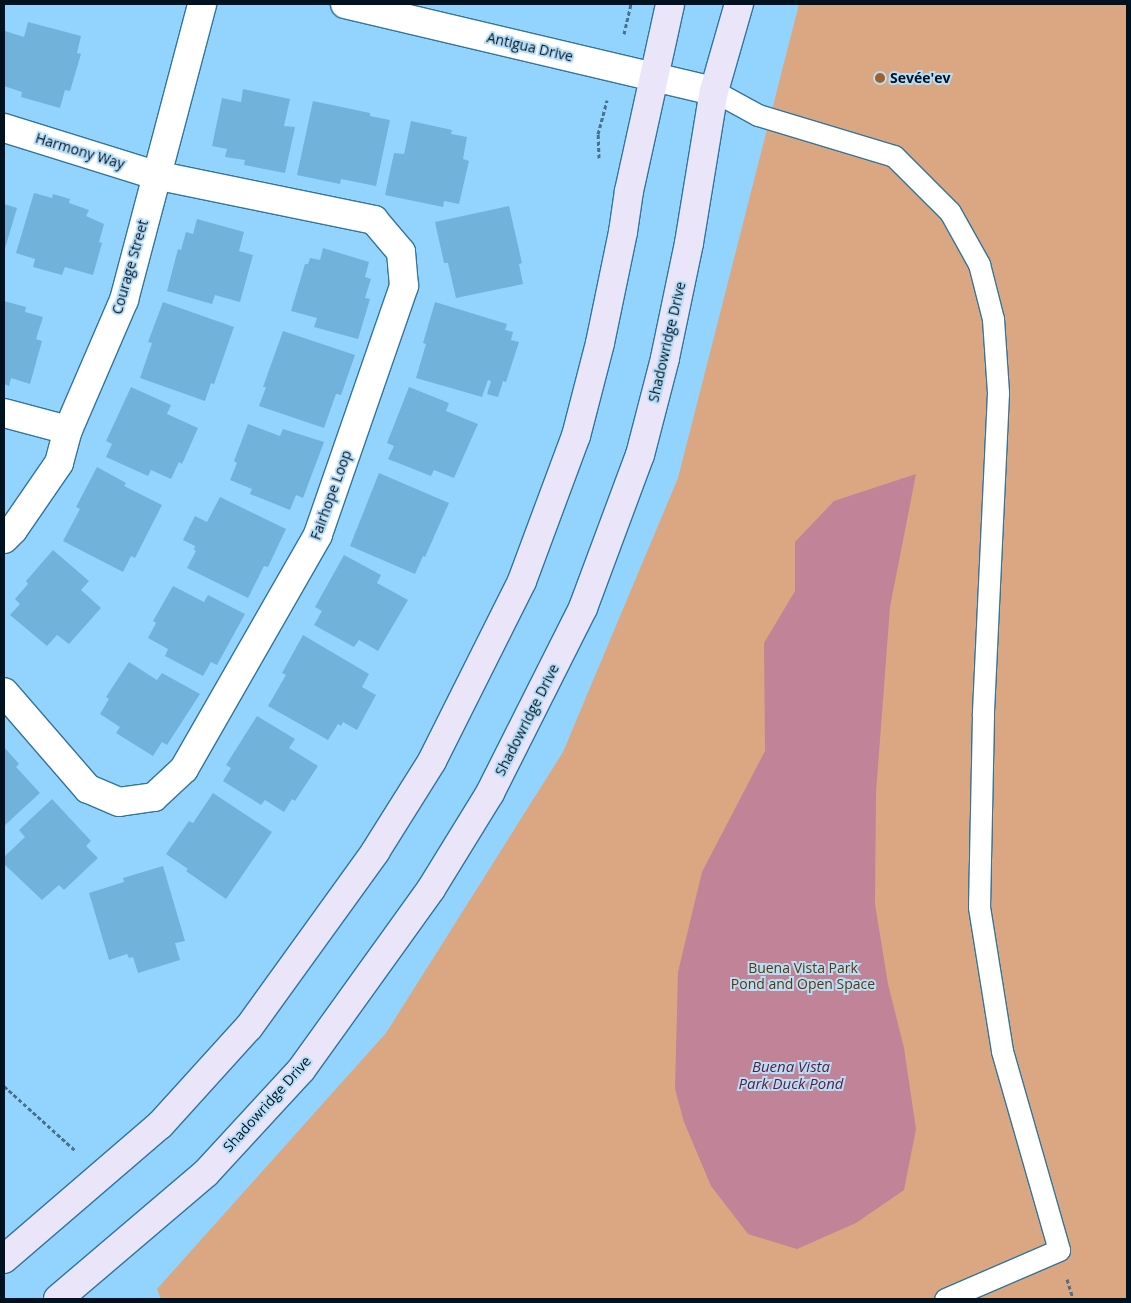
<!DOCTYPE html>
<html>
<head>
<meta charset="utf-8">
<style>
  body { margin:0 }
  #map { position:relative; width:1131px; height:1303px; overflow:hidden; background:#92d4fe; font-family:"Open Sans",sans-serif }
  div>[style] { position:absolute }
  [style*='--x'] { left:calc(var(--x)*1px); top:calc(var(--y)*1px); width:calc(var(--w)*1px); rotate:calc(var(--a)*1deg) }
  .green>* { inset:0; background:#dba782 }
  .water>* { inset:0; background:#c18398 }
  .building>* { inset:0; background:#71b2db }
  .path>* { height:3px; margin-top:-1.5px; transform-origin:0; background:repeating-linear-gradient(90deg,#48718e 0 4px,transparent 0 6.5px) }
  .roads { filter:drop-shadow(1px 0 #33759a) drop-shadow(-1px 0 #33759a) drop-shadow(0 1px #33759a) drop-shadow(0 -1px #33759a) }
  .lane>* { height:21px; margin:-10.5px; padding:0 10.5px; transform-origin:10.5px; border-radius:10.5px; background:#fff }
  .street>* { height:28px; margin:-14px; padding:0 14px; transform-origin:14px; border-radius:14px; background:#fff }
  .secondary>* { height:28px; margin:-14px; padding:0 14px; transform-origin:14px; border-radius:14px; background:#ebe5fa }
  .dots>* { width:14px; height:14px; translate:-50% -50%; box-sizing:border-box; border:2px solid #b7def7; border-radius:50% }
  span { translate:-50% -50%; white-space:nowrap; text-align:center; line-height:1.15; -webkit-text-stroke:4px #b7def7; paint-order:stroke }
  .street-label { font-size:14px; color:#001120 }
  .poi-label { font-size:14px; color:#001120; font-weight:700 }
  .left { translate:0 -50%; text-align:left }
  .park-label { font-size:14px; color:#633201 }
  .water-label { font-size:15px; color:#611739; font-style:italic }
  .frame { position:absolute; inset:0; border:5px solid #001120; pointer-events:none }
</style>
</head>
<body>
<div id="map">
  <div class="green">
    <div style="clip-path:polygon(799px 4px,1127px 4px,1127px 1299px,161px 1299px,157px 1289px,386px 1033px,563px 752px,678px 478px)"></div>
  </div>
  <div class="water">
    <div style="clip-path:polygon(916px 474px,890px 607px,876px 793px,875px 904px,888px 984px,904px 1048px,916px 1129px,904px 1190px,856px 1223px,797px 1249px,748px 1234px,711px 1186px,684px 1122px,675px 1089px,678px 972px,702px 872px,765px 751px,764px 643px,795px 591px,795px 542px,834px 501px)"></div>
  </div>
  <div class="building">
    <div style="clip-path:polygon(28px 22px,81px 36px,77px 53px,81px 54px,70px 91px,65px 90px,60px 108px,21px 97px,22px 92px,4px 86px,5px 31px,24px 37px)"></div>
    <div style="clip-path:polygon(243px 89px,290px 99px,284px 126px,295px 127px,285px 173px,244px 165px,245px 160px,225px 157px,227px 149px,212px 146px,222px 98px,241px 102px)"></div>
    <div style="clip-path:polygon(313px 101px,370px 113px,370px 116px,390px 120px,376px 186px,341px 179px,340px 184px,297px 175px)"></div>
    <div style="clip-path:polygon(411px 121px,452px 130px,451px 134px,467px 137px,463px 159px,469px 161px,459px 204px,444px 201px,443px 207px,385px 195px,394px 153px,404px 154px)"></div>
    <div style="clip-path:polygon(34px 193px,52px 198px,53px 194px,70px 199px,69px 203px,89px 210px,86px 216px,104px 224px,99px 242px,102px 243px,93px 275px,65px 267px,62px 275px,33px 267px,35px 259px,16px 253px)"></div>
    <div style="clip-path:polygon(4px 204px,17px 208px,4px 252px)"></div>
    <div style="clip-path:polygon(509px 206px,522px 263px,519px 264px,523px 284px,456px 298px,448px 263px,444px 263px,435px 222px)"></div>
    <div style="clip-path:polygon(197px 219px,244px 232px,239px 251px,253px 255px,240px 302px,215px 295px,212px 304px,167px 291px,178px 249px,181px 250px,186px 232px,193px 234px)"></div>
    <div style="clip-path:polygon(323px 248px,369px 262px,365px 277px,371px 279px,365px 298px,370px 299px,358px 339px,314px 327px,317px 318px,291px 311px,305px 264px,308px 264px,310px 258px,320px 260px)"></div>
    <div style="clip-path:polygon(4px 301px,26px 307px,25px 312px,43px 317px,36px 339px,42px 341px,30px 384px,11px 378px,9px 386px,4px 384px)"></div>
    <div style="clip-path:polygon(163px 302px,234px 327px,214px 384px,211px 383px,205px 401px,140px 378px,152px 343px,148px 342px)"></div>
    <div style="clip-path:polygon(435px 302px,507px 324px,505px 330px,513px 332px,511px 340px,519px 342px,506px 382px,503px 381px,498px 397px,487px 394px,491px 381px,488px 380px,482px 397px,416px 378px,426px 344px,423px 343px)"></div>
    <div style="clip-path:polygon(283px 331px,355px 355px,341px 395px,336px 394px,324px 428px,259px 406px,266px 387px,263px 387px)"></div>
    <div style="clip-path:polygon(131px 387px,171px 405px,167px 414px,198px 428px,182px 464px,179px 462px,171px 479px,151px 470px,148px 476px,106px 457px,112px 444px,106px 441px)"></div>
    <div style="clip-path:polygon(409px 387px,449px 403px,446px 411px,478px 424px,454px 478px,434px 470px,431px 476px,388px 459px,394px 446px,387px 443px)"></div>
    <div style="clip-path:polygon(248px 424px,280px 436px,283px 429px,324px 442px,303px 498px,296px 495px,290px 510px,250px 494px,252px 489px,230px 480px,237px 463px,234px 461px)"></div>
    <div style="clip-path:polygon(97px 467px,126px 483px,124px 486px,162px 505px,135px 558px,131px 556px,123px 572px,63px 541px,80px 509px,76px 507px)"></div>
    <div style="clip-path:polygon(379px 473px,449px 503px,425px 557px,423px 556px,415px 574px,350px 546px)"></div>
    <div style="clip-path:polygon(220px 497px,286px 529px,268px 567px,264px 566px,248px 598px,187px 568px,196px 551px,194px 550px,195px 546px,183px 540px,195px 516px,207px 522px)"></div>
    <div style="clip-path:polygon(53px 550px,89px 581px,81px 590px,101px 608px,69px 644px,57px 635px,47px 646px,10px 615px,20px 604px,15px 599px,28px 584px,26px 581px)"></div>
    <div style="clip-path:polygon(344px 555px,381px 575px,377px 583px,408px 600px,378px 651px,359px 640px,354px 647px,314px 625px,322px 611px,315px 607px)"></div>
    <div style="clip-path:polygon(173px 586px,204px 602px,208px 595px,245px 614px,217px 665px,211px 662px,203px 676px,165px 656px,168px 649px,148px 638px,156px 623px,153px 621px)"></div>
    <div style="clip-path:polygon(303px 635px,369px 674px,362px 687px,376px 695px,357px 730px,343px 722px,341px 726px,338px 724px,328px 740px,268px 706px,286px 675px,282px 673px)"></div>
    <div style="clip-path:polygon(129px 662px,157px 680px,162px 673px,200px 694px,167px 745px,162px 742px,153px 756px,116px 733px,120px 727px,100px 714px,109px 699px,106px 697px)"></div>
    <div style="clip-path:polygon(257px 716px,295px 739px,289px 748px,318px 766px,295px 801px,292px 799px,284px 812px,265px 800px,261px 805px,223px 781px,231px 768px,226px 765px)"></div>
    <div style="clip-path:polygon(4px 747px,19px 764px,16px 767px,40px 793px,4px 826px)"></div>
    <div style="clip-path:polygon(213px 793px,272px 832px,226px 899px,186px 871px,188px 869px,166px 854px,189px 821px,193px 823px)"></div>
    <div style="clip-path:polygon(52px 799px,91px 841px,86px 846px,98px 858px,64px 890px,59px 885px,42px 900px,4px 864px,4px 857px,25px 837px,19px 830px)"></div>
    <div style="clip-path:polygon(163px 866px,185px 941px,175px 943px,180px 960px,138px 973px,133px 957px,129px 958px,127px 954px,109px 960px,89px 893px,124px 882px,123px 878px)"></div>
  </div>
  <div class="path">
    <div style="--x:624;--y:34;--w:31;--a:-77"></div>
    <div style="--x:599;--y:158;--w:24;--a:-92"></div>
    <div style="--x:598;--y:134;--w:35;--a:-75"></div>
    <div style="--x:4;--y:1086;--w:97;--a:42.1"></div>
    <div style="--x:1067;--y:1279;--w:21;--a:73"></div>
  </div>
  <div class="roads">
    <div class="lane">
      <div style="--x:714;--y:91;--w:50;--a:28.6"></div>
      <div style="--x:758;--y:115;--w:142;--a:16.8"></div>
      <div style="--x:894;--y:156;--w:79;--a:45"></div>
      <div style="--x:950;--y:212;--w:60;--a:60.9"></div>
      <div style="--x:979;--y:264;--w:57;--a:75.7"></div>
      <div style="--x:993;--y:319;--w:74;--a:86.1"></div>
      <div style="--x:998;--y:393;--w:323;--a:92.7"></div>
      <div style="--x:983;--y:716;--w:191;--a:91.2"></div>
      <div style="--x:979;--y:907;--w:146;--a:80.9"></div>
      <div style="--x:1002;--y:1051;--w:207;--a:74"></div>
      <div style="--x:1059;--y:1250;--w:124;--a:156.7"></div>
    </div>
    <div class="street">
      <div style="--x:345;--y:4;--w:379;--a:13.3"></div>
      <div style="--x:4;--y:128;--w:158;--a:17.3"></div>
      <div style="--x:155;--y:175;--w:224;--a:11.6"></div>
      <div style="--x:374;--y:220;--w:42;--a:49.8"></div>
      <div style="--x:401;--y:252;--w:34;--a:85"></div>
      <div style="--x:404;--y:286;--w:263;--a:109.1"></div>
      <div style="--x:318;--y:535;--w:270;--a:119.8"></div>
      <div style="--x:184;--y:769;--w:41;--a:137"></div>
      <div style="--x:154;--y:797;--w:35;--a:172"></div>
      <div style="--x:119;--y:802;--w:34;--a:-157"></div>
      <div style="--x:88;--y:789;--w:128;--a:-130.9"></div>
      <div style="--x:4;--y:413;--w:66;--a:14.9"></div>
      <div style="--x:4;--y:539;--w:13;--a:-45"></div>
      <div style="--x:13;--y:530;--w:81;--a:-55.5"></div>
      <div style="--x:59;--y:463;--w:34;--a:-75"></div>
      <div style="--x:68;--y:430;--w:142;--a:-66.7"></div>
      <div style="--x:124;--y:300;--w:306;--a:-75.2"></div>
    </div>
    <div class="secondary">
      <div style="--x:4;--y:1259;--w:206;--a:-40.7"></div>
      <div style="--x:160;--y:1125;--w:132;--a:-47.8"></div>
      <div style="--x:249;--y:1027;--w:216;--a:-54.2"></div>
      <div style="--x:375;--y:852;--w:107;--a:-57.9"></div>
      <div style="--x:432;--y:761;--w:201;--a:-63.4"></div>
      <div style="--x:522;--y:581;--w:155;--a:-69.6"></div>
      <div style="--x:576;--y:436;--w:96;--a:-75.5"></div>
      <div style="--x:600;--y:343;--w:113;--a:-78.3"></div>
      <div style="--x:623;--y:232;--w:41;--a:-81.7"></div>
      <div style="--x:629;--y:191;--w:191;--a:-77.6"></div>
      <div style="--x:58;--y:1299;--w:194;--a:-40.4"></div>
      <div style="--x:206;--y:1173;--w:140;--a:-47.3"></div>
      <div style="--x:301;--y:1070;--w:223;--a:-54.3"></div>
      <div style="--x:431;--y:889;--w:113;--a:-58.4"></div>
      <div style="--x:490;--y:793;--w:207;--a:-63.3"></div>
      <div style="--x:583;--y:608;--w:163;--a:-69.6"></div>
      <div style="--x:640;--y:455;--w:100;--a:-75.5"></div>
      <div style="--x:665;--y:358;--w:117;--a:-78.2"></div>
      <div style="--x:689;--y:243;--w:154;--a:-80.7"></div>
      <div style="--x:714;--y:91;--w:91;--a:-74"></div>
    </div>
  </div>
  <div class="dots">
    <div style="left:880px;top:78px;background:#a1602b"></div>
  </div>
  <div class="street-label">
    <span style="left:530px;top:47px;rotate:13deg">Antigua Drive</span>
    <span style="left:80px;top:151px;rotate:17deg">Harmony Way</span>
    <span style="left:130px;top:267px;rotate:-74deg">Courage Street</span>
    <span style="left:667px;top:342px;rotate:-77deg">Shadowridge Drive</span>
    <span style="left:331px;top:495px;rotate:-70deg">Fairhope Loop</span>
    <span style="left:527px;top:720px;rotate:-63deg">Shadowridge Drive</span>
    <span style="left:267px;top:1104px;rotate:-48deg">Shadowridge Drive</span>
  </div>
  <div class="poi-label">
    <span class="left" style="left:890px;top:78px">Sevée'ev</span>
  </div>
  <div class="park-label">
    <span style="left:803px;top:976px">Buena Vista Park<br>Pond and Open Space</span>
  </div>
  <div class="water-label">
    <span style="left:791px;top:1075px">Buena Vista<br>Park Duck Pond</span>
  </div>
  <div class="frame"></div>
</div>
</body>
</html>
